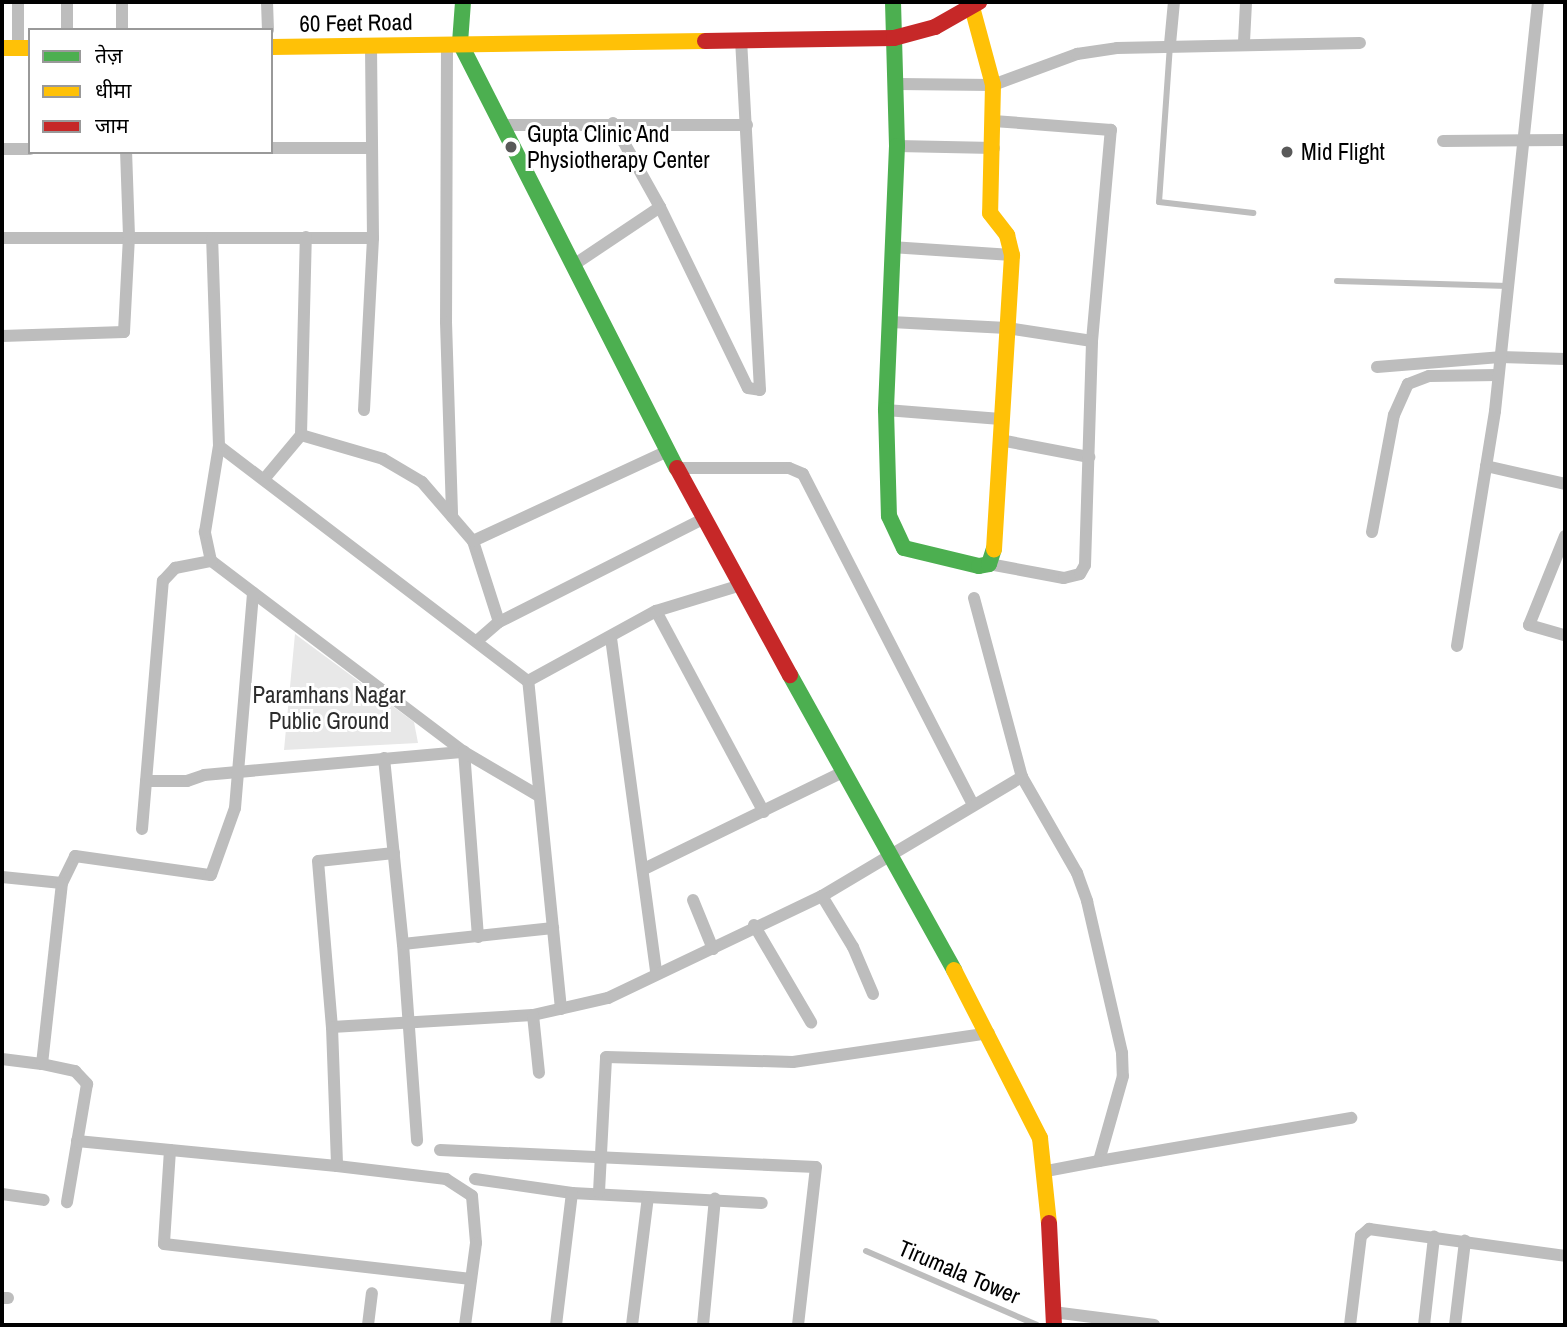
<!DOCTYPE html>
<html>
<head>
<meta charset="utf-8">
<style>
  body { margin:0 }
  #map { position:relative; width:1567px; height:1327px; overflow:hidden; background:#fff; font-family:"Archivo Narrow","Noto Sans Devanagari",sans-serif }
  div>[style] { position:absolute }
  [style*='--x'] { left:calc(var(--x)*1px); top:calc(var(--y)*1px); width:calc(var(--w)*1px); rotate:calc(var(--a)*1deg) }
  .green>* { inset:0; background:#e8e8e8 }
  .lane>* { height:6px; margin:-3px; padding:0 3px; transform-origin:3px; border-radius:3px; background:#bdbdbd }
  .street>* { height:12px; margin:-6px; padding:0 6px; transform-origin:6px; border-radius:6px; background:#bdbdbd }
  .fast>* { height:16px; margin:-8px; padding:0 8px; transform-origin:8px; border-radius:8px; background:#4caf50 }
  .slow>* { height:16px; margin:-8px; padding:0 8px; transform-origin:8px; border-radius:8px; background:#ffc107 }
  .jam>* { height:16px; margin:-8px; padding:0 8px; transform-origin:8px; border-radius:8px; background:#c62828 }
  .dots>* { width:19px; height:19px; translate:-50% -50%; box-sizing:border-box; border:4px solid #fff; border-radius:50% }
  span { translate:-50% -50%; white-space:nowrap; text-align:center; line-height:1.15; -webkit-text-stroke:6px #fff; paint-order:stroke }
  .street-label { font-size:23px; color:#000 }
  .poi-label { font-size:23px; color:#000 }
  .left { translate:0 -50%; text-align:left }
  .park-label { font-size:23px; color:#2c2c2c }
  .frame { position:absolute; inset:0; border:4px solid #000; pointer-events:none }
  .legend { position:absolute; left:28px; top:28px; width:245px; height:126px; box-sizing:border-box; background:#fff; border:2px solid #999; margin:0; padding:9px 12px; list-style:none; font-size:21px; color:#000 }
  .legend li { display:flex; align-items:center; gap:14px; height:35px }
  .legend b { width:35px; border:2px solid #999 }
</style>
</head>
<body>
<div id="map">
  <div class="green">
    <div style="clip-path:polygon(295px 634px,414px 722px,418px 743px,284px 750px)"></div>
  </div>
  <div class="lane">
    <div style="--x:1170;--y:45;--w:157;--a:94"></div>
    <div style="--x:1159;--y:202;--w:95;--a:6.7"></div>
    <div style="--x:1337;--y:281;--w:171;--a:1.7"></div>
    <div style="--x:866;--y:1251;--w:186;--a:23.4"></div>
  </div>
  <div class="street">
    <div style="--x:122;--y:2;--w:28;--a:90"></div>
    <div style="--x:267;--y:2;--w:28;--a:88"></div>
    <div style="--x:67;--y:30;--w:28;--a:-90"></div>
    <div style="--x:1244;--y:42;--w:40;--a:-87.1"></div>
    <div style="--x:447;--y:44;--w:278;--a:90.2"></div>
    <div style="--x:446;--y:322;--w:195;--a:88.2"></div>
    <div style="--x:1170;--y:44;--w:42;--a:-84.6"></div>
    <div style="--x:18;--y:48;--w:46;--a:-90"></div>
    <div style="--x:897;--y:84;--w:96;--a:0.6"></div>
    <div style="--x:993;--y:85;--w:90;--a:-20.3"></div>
    <div style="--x:1077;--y:54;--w:40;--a:-8.5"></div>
    <div style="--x:1117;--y:48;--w:243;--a:-1.2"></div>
    <div style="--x:613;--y:123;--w:96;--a:60.8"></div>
    <div style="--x:660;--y:207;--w:201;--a:64.1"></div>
    <div style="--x:748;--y:388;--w:12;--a:9"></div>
    <div style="--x:760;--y:390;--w:350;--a:-93.1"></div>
    <div style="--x:500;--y:125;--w:247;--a:0"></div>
    <div style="--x:1443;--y:141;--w:122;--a:-0.5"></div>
    <div style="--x:897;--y:146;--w:97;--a:1.2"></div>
    <div style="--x:271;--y:148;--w:101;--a:0"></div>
    <div style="--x:2;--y:149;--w:28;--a:0"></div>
    <div style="--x:2;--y:238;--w:371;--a:0"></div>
    <div style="--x:891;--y:247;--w:121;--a:3.8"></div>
    <div style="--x:572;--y:266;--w:106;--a:-33.8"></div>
    <div style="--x:891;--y:322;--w:116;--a:3"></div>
    <div style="--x:1007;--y:328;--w:86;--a:8.7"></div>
    <div style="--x:1092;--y:341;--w:212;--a:-84.9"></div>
    <div style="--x:1111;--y:130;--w:118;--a:-175.6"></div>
    <div style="--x:2;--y:336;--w:122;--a:-1.9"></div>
    <div style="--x:124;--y:332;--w:96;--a:-87"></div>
    <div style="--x:129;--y:236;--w:84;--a:-92"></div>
    <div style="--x:1377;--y:367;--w:123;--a:-4.6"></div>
    <div style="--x:1500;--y:357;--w:65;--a:1.8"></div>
    <div style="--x:364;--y:410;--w:172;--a:-87"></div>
    <div style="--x:373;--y:238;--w:192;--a:-90.6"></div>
    <div style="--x:886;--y:410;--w:115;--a:4.5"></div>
    <div style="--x:301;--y:435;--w:198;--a:-88.6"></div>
    <div style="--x:1000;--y:440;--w:91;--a:10.8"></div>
    <div style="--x:219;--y:446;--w:388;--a:37.3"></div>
    <div style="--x:1486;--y:466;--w:81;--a:12.8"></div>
    <div style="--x:677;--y:468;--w:112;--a:0"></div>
    <div style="--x:789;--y:468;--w:15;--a:23"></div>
    <div style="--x:803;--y:474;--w:372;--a:62.8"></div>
    <div style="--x:265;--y:478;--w:56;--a:-50.1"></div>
    <div style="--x:301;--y:435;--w:85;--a:16.3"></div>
    <div style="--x:383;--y:459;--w:45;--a:30.5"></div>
    <div style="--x:422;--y:482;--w:78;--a:49.2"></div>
    <div style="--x:473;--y:541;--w:85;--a:72.2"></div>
    <div style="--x:1372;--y:532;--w:119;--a:-79.4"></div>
    <div style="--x:1394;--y:415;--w:34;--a:-66"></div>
    <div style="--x:1408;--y:384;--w:22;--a:-21"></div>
    <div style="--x:1429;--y:376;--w:69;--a:-0.8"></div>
    <div style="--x:1565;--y:536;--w:96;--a:112"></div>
    <div style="--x:1529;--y:625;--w:37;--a:16"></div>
    <div style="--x:473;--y:541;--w:215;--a:-24.8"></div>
    <div style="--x:989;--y:564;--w:76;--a:10.6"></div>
    <div style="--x:1064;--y:578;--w:16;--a:-14"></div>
    <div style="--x:1080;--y:574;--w:10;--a:-61"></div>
    <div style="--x:1085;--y:565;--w:224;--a:-88.2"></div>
    <div style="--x:974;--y:598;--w:185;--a:75"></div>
    <div style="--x:1022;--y:777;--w:111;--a:60.2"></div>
    <div style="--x:1077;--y:873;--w:30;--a:70"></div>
    <div style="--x:1087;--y:901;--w:156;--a:77"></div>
    <div style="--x:1122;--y:1053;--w:23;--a:88"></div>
    <div style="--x:1123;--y:1076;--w:88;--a:105.8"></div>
    <div style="--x:1099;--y:1161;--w:54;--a:169.3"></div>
    <div style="--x:656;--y:611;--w:228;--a:61.8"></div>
    <div style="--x:611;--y:638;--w:338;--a:82.3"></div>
    <div style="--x:478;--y:640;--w:28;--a:-41"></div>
    <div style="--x:499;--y:622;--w:229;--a:-26.8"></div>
    <div style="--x:1457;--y:646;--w:238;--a:-80.8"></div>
    <div style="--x:1495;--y:411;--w:411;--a:-84"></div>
    <div style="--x:384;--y:758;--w:187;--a:84.2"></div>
    <div style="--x:403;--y:944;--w:197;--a:85.9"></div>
    <div style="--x:146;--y:781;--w:41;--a:0"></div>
    <div style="--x:187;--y:781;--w:18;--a:-19"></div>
    <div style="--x:204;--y:775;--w:261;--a:-5.1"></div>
    <div style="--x:464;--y:752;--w:317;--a:-142.9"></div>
    <div style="--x:211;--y:561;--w:30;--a:-102"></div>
    <div style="--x:205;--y:532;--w:87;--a:-80.8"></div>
    <div style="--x:219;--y:446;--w:207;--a:-91.9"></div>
    <div style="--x:142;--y:829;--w:249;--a:-85.2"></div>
    <div style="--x:163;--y:581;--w:18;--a:-47"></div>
    <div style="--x:175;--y:568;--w:37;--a:-11"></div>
    <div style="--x:394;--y:853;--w:76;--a:174"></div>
    <div style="--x:318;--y:861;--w:167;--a:85.2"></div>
    <div style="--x:332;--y:1027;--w:201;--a:-3.4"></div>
    <div style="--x:533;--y:1015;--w:77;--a:-12.8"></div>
    <div style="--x:608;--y:998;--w:237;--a:-25.5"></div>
    <div style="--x:822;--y:896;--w:233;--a:-30.8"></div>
    <div style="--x:644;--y:869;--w:221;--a:-26"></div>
    <div style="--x:2;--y:877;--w:60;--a:5.7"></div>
    <div style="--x:62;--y:883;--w:30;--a:-64"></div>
    <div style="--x:75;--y:856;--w:137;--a:8"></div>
    <div style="--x:211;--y:875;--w:71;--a:-70.3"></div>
    <div style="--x:235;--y:808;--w:216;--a:-85.2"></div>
    <div style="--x:822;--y:896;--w:60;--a:58.7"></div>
    <div style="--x:853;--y:947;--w:51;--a:66.9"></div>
    <div style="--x:693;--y:900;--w:53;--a:67.8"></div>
    <div style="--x:754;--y:925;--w:113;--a:59.6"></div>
    <div style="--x:478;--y:937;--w:186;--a:-94.3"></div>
    <div style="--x:464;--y:752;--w:87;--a:30.4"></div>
    <div style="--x:403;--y:944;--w:151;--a:-6.1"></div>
    <div style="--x:561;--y:1009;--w:330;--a:-95.7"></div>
    <div style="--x:528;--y:681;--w:146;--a:-28.7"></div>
    <div style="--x:656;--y:611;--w:89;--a:-17"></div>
    <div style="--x:533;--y:1015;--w:58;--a:84.1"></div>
    <div style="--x:332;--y:1027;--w:139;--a:87.9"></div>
    <div style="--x:337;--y:1166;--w:110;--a:6.8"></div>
    <div style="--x:446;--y:1179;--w:31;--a:33"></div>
    <div style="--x:472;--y:1196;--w:47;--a:85.1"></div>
    <div style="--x:476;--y:1243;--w:83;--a:97.6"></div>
    <div style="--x:2;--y:1059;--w:40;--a:7.1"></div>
    <div style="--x:42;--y:1064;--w:182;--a:-83.7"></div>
    <div style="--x:42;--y:1064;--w:34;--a:12"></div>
    <div style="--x:75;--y:1071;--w:18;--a:47"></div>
    <div style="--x:87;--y:1084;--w:120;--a:99.6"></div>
    <div style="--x:77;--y:1141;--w:261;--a:5.5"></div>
    <div style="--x:170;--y:1150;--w:94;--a:93.7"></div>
    <div style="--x:164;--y:1244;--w:309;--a:6.5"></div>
    <div style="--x:440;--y:1150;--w:376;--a:2.6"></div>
    <div style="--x:816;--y:1167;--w:159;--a:96.5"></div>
    <div style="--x:1099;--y:1161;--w:256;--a:-9.7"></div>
    <div style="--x:475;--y:1179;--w:98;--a:8.2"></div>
    <div style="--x:572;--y:1193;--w:190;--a:3"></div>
    <div style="--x:599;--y:1192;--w:135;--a:-87"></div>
    <div style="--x:606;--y:1057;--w:187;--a:1.5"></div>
    <div style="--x:793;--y:1062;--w:198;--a:-8.4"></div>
    <div style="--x:2;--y:1194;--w:42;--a:8.1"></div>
    <div style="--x:2;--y:1298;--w:6;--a:0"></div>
    <div style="--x:1053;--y:1312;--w:102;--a:7.3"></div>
    <div style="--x:368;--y:1325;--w:32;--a:-83"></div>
    <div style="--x:556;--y:1325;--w:133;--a:-83.1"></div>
    <div style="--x:632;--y:1325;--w:129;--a:-82.9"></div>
    <div style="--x:703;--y:1325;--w:127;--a:-84.6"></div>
    <div style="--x:1350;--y:1325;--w:90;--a:-83"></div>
    <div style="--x:1361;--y:1236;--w:11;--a:-41"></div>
    <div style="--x:1369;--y:1229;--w:198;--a:7.8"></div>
    <div style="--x:1424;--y:1325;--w:89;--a:-83.5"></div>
    <div style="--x:1455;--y:1325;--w:85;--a:-83.2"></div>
  </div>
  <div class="fast">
    <div style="--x:463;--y:2;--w:41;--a:94.2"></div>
    <div style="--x:460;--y:43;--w:477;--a:63"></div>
    <div style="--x:893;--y:2;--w:144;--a:88.4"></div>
    <div style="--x:897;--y:146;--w:264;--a:92.4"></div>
    <div style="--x:886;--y:410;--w:106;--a:88.4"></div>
    <div style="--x:889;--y:516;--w:35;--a:65"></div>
    <div style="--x:904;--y:548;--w:77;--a:13.5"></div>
    <div style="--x:979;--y:566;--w:10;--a:-11"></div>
    <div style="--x:989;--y:564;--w:16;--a:-72"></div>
    <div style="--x:790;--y:675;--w:338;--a:60.9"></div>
  </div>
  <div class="slow">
    <div style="--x:972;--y:7;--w:81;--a:74.9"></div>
    <div style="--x:993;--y:85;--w:128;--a:91.3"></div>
    <div style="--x:990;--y:213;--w:28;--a:52"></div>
    <div style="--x:1007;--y:235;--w:21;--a:76"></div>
    <div style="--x:1012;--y:255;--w:295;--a:93.5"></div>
    <div style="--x:271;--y:47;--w:434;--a:-0.8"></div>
    <div style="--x:2;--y:48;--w:28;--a:0"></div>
    <div style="--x:954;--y:970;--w:189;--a:62.9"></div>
    <div style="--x:1040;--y:1138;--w:85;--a:84"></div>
  </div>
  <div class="jam">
    <div style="--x:705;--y:41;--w:189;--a:-0.9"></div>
    <div style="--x:894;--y:38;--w:42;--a:-15"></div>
    <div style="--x:935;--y:27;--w:51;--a:-29.6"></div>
    <div style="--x:677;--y:468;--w:236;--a:61.4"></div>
    <div style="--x:1049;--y:1223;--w:102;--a:87.2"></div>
  </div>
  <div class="dots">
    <div style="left:511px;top:147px;background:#595959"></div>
    <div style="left:1287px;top:152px;background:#595959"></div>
  </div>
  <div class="street-label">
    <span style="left:356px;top:23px;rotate:-1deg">60 Feet Road</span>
    <span style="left:959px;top:1272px;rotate:23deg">Tirumala Tower</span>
  </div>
  <div class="poi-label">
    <span class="left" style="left:527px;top:147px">Gupta Clinic And<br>Physiotherapy Center</span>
    <span class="left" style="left:1301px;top:152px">Mid Flight</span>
  </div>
  <div class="park-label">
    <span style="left:329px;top:708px">Paramhans Nagar<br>Public Ground</span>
  </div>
  <div class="frame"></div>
  <ul class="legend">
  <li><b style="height:9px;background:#4caf50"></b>तेज़</li>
  <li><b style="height:9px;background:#ffc107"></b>धीमा</li>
  <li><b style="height:9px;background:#c62828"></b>जाम</li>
  </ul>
</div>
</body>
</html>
